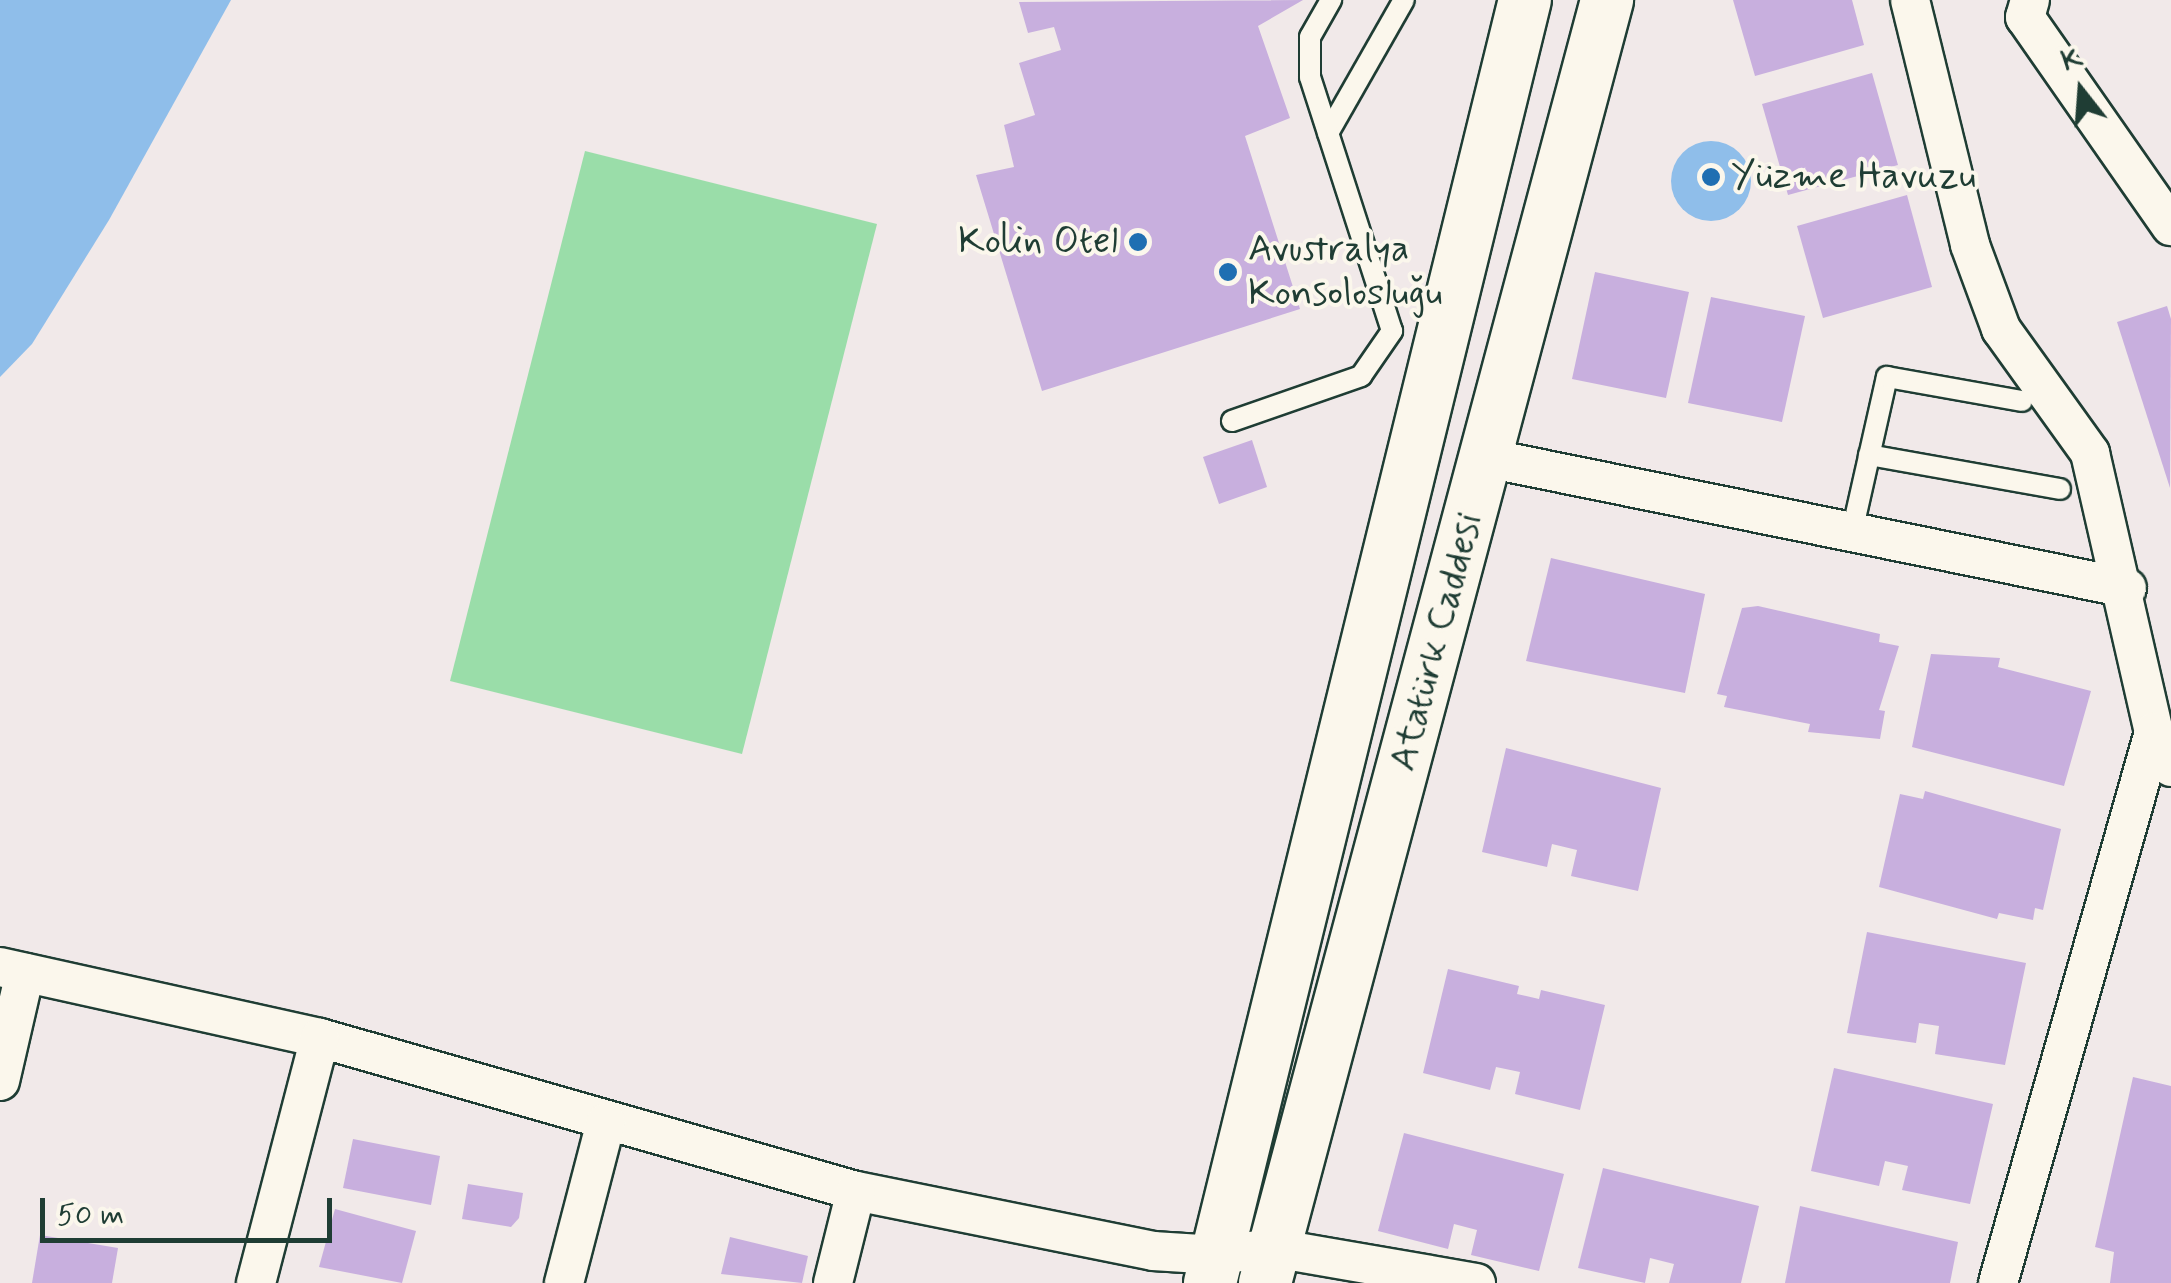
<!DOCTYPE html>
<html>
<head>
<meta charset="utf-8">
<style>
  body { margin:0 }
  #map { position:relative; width:2171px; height:1283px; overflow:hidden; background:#f1e9e9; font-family:Mynerve,sans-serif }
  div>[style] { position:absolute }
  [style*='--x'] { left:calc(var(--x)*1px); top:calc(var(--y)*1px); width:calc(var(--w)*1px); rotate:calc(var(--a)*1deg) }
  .green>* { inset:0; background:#9adda9 }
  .water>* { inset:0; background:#8fbeea }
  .round { border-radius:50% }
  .building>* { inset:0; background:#c8afde }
  .roads { filter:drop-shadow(2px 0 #1f3d34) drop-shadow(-2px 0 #1f3d34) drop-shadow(0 2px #1f3d34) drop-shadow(0 -2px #1f3d34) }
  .lane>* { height:20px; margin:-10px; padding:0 10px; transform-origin:10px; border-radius:10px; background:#fbf7ec }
  .street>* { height:38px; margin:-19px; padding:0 19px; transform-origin:19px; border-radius:19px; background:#fbf7ec }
  .secondary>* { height:52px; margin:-26px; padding:0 26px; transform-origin:26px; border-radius:26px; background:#fbf7ec }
  .dots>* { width:28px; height:28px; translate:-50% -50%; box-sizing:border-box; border:5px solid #fbf7ec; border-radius:50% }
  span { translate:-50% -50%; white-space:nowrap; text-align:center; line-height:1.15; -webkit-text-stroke:8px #fbf7ec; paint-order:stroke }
  .poi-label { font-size:38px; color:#1f3d34 }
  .left { translate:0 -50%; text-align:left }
  .right { translate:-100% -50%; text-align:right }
  .street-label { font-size:38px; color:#1f3d34 }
  .north { position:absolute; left:2031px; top:40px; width:100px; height:100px; -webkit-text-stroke:8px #fbf7ec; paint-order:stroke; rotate:343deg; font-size:28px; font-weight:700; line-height:40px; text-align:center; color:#1f3d34 }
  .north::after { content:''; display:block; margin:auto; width:35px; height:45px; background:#1f3d34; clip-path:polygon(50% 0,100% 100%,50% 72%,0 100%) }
  .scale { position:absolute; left:40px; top:1198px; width:292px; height:45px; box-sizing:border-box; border:5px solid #1f3d34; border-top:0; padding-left:12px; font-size:30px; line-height:35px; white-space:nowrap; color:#1f3d34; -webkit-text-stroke:8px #fbf7ec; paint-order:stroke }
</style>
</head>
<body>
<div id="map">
  <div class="green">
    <div style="clip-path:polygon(585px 151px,877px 224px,742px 754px,450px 681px)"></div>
  </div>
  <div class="water">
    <div style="clip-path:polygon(0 0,231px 0,109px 220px,32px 344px,0 377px)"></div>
    <div class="round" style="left:1671px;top:141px;width:80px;height:80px"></div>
  </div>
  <div class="building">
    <div style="clip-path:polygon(1303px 0,1258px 26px,1290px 118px,1245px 136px,1300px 309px,1042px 391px,976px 175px,1014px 167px,1004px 125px,1035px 115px,1019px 63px,1061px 50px,1054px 27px,1028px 33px,1019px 2px)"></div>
    <div style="clip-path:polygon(1733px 0,1852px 0,1864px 45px,1755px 76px)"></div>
    <div style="clip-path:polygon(1872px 73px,1898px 165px,1788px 195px,1762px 104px)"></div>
    <div style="clip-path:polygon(1907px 195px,1932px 287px,1823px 318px,1797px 226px)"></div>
    <div style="clip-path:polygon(1595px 272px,1689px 292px,1666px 398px,1572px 379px)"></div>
    <div style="clip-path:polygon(1711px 297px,1805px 316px,1782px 422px,1688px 403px)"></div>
    <div style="clip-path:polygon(2167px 306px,2171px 319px,2170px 488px,2117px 322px)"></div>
    <div style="clip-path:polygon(1252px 440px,1267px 487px,1219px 504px,1203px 457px)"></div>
    <div style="clip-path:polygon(1551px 558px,1705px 594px,1685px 693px,1526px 661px)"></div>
    <div style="clip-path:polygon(1758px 606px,1880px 634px,1879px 642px,1899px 646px,1879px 710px,1885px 711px,1880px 739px,1808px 732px,1810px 724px,1724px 707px,1727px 696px,1717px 694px,1742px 608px)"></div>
    <div style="clip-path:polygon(1931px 654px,2000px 658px,1998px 667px,2091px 691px,2064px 786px,1912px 747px)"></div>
    <div style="clip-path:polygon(1506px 748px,1661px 788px,1638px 891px,1571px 876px,1577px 850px,1552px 844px,1547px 867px,1482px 852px)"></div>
    <div style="clip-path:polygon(1925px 791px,2061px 829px,2043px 910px,2035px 908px,2033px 920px,1999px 913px,1997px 919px,1879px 887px,1900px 794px,1923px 799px)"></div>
    <div style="clip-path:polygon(1867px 932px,2026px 963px,2005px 1065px,1935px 1054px,1939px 1026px,1919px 1023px,1916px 1043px,1847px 1033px)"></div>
    <div style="clip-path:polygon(1448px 969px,1519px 986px,1517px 994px,1539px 999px,1541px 990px,1605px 1005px,1580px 1110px,1515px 1094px,1520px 1072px,1496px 1067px,1490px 1090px,1423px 1073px)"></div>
    <div style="clip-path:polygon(1834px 1068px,1993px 1104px,1970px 1204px,1902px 1190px,1908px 1166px,1885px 1161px,1879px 1186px,1811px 1171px)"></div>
    <div style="clip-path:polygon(2133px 1077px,2171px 1086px,2171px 1283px,2110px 1283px,2114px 1252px,2095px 1247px)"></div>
    <div style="clip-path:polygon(1404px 1133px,1564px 1174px,1539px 1271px,1471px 1255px,1477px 1230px,1454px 1224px,1448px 1249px,1378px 1231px)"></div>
    <div style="clip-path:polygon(353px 1139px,440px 1156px,431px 1205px,343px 1188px)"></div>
    <div style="clip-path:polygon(1603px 1168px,1759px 1206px,1741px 1283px,1669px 1283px,1674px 1264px,1650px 1258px,1645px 1283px,1578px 1268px)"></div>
    <div style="clip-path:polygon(468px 1184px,523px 1193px,519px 1218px,511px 1227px,462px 1219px)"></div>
    <div style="clip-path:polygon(1800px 1206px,1958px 1242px,1950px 1283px,1785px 1283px)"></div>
    <div style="clip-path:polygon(335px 1209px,416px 1231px,402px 1283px,319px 1267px)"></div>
    <div style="clip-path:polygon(40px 1235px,118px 1248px,112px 1283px,32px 1283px)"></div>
    <div style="clip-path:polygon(730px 1237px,808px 1256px,802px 1283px,721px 1274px)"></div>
  </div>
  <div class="roads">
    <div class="lane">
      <div style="--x:1328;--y:133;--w:153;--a:-60.3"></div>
      <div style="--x:1232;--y:421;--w:137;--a:-19.2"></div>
      <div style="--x:1361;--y:376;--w:55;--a:-55.4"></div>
      <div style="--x:1392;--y:331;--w:267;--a:-107.9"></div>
      <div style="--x:1310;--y:77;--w:40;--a:-90"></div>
      <div style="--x:1310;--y:37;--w:43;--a:-60.4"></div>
      <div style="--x:1869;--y:455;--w:194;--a:10.1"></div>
      <div style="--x:1852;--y:532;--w:159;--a:-77.3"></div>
      <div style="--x:1887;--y:377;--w:137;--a:10.1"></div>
    </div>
    <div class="street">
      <div style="--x:1910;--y:0;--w:252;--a:76.2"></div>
      <div style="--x:1970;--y:245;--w:90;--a:69.7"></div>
      <div style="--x:2001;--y:329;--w:153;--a:54.3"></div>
      <div style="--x:2090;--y:453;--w:286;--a:77.1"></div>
      <div style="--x:2154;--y:732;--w:39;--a:64"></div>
      <div style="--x:2030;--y:0;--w:18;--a:106"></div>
      <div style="--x:2025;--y:17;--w:255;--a:55.1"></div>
      <div style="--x:1487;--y:458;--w:653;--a:11.48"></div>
      <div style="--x:0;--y:967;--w:328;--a:12.5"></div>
      <div style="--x:320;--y:1038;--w:557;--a:15.93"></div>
      <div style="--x:856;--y:1191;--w:303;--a:11.4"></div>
      <div style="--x:1153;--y:1251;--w:64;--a:3.6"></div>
      <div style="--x:1217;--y:1255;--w:57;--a:-7"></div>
      <div style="--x:1274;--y:1248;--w:205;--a:9.8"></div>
      <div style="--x:0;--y:1081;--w:111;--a:-77"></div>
      <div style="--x:256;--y:1283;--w:253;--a:-75.4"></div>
      <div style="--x:564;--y:1283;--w:166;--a:-75.4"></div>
      <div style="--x:833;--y:1283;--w:95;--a:-76"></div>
      <div style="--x:1998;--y:1283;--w:573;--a:-74.19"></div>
    </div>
    <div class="secondary">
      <div style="--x:1210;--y:1283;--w:1321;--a:-76.21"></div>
      <div style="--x:1265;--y:1283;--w:1328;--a:-75.07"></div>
    </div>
  </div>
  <div class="dots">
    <div style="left:1711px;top:177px;background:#1f6fb2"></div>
    <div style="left:1138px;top:242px;background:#1f6fb2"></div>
    <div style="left:1228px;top:272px;background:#1f6fb2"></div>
  </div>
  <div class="poi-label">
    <span class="left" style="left:1731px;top:177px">Yüzme Havuzu</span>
    <span class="right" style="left:1118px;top:242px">Kolin Otel</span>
    <span class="left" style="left:1248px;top:272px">Avustralya<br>Konsolosluğu</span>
  </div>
  <div class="street-label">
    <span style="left:1437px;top:642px;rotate:-75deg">Atatürk Caddesi</span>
  </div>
  <div class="north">K</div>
  <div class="scale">50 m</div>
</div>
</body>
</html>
